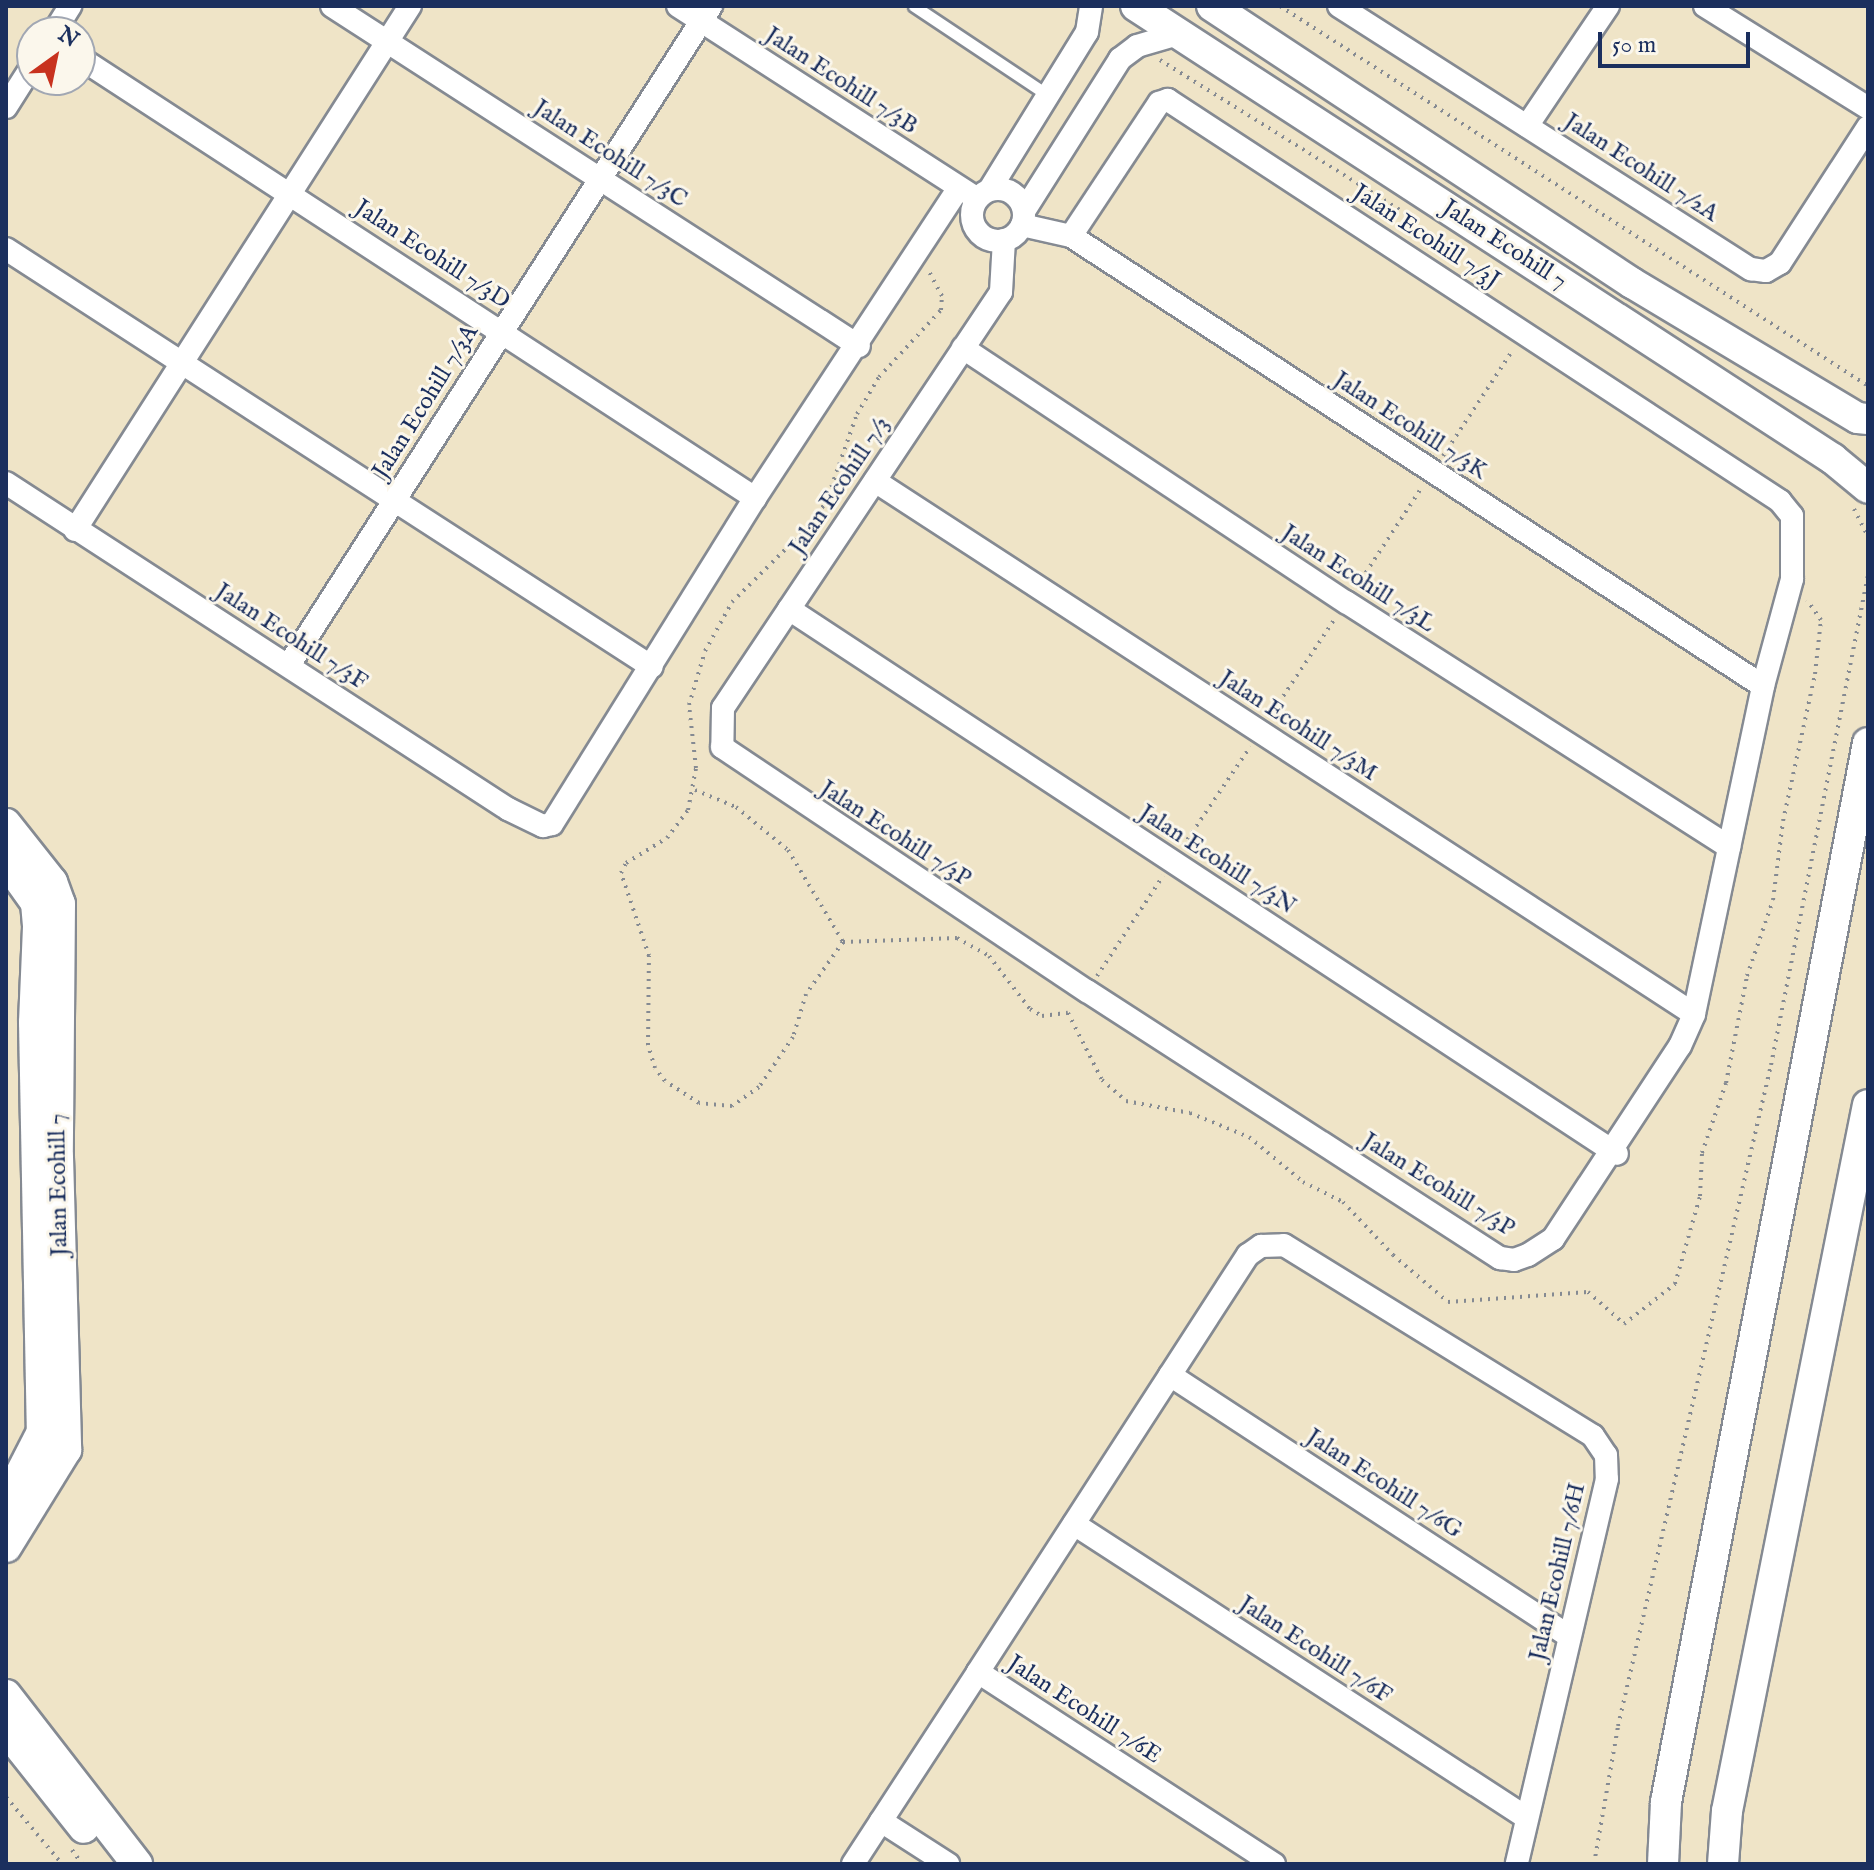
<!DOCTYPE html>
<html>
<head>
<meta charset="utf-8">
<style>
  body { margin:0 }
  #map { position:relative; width:1874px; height:1870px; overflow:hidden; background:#efe4c7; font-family:"IM FELL English",serif }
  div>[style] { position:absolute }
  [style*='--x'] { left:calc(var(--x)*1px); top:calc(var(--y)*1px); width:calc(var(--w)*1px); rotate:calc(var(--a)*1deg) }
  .path>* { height:4px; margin-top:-2px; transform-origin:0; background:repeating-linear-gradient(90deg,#858a92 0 2px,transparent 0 8px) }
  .roads { filter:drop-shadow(2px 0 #858a92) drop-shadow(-2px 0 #858a92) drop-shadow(0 2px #858a92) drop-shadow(0 -2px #858a92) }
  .lane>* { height:11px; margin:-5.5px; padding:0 5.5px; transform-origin:5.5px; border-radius:5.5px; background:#fff }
  .street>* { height:22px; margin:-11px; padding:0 11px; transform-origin:11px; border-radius:11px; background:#fff }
  .street>.ring { margin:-11px; padding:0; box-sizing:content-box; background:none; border:22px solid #fff; border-radius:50% }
  .secondary>* { height:30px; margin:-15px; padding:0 15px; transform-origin:15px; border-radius:15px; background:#fff }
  span { translate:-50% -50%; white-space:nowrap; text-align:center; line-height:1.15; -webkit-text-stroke:6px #fbf7ec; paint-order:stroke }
  .street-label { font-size:24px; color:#1b2f5e }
  .frame { position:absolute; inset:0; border:8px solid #1b2f5e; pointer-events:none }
  .north { position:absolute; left:16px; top:16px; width:80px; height:80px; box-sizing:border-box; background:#fbf7ec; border:2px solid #a1a7b3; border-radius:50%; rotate:33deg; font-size:22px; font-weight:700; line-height:32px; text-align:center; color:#1b2f5e }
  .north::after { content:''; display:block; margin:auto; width:28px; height:36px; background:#c8321e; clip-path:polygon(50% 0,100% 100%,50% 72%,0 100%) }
  .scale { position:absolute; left:1598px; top:32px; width:152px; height:36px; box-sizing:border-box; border:4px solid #1b2f5e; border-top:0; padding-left:10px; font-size:24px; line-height:28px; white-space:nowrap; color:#1b2f5e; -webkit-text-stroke:6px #fbf7ec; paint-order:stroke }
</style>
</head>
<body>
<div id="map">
  <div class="path">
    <div style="--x:1280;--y:6;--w:700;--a:32.87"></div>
    <div style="--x:1160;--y:60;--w:298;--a:32"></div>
    <div style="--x:1443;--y:456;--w:127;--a:-56.6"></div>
    <div style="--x:1854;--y:509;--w:31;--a:63"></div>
    <div style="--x:1357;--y:586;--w:118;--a:-56.7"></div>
    <div style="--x:1270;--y:716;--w:119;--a:-56.3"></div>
    <div style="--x:695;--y:790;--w:44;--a:22.5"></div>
    <div style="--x:736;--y:807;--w:67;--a:39.6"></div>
    <div style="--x:788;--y:850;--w:107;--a:59.1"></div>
    <div style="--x:843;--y:942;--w:114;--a:-2"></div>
    <div style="--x:957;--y:938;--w:37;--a:29"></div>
    <div style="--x:989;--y:956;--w:67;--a:52.3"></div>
    <div style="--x:1030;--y:1009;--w:14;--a:30"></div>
    <div style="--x:1042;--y:1016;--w:26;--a:-7"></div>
    <div style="--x:1183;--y:846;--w:120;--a:-55.9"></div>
    <div style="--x:843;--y:942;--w:64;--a:125.4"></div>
    <div style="--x:806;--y:994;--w:45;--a:106.8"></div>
    <div style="--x:793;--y:1037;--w:60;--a:124.2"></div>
    <div style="--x:759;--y:1087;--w:33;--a:145"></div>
    <div style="--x:732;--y:1106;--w:33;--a:-175"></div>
    <div style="--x:699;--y:1103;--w:40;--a:-147.1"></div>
    <div style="--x:665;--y:1081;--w:16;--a:-128"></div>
    <div style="--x:655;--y:1068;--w:24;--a:-107"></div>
    <div style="--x:648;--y:1045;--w:89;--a:-89.4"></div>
    <div style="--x:649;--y:956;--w:88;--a:-108.6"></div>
    <div style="--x:621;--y:873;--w:11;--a:-63"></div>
    <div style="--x:626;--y:863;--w:48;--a:-31.4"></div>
    <div style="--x:667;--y:838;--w:35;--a:-53"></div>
    <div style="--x:688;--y:810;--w:43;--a:-79.2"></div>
    <div style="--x:696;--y:768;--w:63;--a:-96.3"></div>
    <div style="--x:689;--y:705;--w:56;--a:-73.5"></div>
    <div style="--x:705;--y:651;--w:56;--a:-61.1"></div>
    <div style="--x:732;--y:602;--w:107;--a:-44.6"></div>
    <div style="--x:808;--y:527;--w:31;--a:-54"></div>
    <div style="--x:826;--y:502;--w:93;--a:-70.6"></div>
    <div style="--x:857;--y:414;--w:43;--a:-59.3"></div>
    <div style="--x:879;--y:377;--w:91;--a:-47.2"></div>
    <div style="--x:941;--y:310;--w:14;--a:-86"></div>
    <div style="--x:942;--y:296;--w:30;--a:-118"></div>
    <div style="--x:1097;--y:976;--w:120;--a:-56.6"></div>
    <div style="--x:1068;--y:1013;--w:75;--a:63.1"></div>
    <div style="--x:1102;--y:1080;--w:32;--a:41"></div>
    <div style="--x:1126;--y:1101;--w:65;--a:10.6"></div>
    <div style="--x:1190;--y:1113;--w:64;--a:22.1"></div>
    <div style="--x:1249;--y:1137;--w:70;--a:39.8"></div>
    <div style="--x:1303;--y:1182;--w:45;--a:26.6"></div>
    <div style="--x:1343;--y:1202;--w:73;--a:46.7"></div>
    <div style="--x:1393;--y:1255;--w:72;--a:40.5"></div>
    <div style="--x:1448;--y:1302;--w:140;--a:-4.1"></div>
    <div style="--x:1588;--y:1292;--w:48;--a:41.6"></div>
    <div style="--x:1624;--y:1324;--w:65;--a:-38.1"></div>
    <div style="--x:1675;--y:1284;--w:91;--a:-74.1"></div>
    <div style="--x:1700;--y:1196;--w:43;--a:-87.3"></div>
    <div style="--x:1702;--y:1153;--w:74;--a:-71.1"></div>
    <div style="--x:1726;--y:1083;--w:109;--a:-78.9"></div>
    <div style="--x:1747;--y:976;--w:80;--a:-71.1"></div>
    <div style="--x:1773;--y:900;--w:80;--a:-82.8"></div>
    <div style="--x:1783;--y:821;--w:150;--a:-77.7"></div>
    <div style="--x:1815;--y:674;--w:54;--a:-83.7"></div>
    <div style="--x:1821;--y:620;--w:24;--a:-125"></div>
    <div style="--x:6;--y:1797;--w:87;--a:50.1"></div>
    <div style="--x:72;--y:1850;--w:17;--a:54"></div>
    <div style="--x:1594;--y:1864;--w:140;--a:-80.1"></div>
    <div style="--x:1618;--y:1726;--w:678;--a:-76.97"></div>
    <div style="--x:1771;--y:1065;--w:499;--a:-78.8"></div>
  </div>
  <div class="roads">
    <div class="lane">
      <div style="--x:914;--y:6;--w:162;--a:33.7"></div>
    </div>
    <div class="street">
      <div style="--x:332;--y:6;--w:627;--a:32.83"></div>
      <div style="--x:678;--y:6;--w:354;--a:32.8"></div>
      <div style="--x:1339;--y:6;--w:489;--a:32.6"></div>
      <div style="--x:1751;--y:269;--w:15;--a:8"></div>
      <div style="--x:1766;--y:271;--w:16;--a:-30"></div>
      <div style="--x:1780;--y:263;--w:162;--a:-57.1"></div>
      <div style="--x:1705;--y:6;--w:192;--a:32"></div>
      <div style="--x:54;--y:32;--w:31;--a:-58"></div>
      <div style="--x:80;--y:58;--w:806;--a:33.1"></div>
      <div style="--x:6;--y:107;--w:49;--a:-57.6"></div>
      <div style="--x:1527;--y:126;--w:145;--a:-56"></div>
      <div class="ring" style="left:972px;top:189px;width:30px;height:30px"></div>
      <div style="--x:990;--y:189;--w:185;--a:-58.3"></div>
      <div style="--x:1087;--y:32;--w:26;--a:-81"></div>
      <div style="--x:1024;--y:211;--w:180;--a:-57.7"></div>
      <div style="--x:1120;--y:59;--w:21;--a:-37"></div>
      <div style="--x:1137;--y:46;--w:43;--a:-16.3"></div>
      <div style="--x:1022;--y:225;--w:50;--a:12.7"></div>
      <div style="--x:1071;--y:236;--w:825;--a:33.04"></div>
      <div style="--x:1004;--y:240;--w:52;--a:93.3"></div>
      <div style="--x:1001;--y:292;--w:500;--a:123.75"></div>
      <div style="--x:723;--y:708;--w:39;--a:91"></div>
      <div style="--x:722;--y:747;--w:439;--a:33.8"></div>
      <div style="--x:1087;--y:991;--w:492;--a:32.9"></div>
      <div style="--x:1500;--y:1258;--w:14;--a:8"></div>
      <div style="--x:1514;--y:1260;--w:15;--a:-20"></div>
      <div style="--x:1528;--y:1255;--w:30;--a:-33"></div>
      <div style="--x:1553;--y:1239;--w:231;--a:-56.7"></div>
      <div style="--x:1680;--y:1046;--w:35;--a:-66"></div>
      <div style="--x:1694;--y:1014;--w:335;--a:-78.1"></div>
      <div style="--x:1763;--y:686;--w:111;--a:-74.8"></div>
      <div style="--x:1792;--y:579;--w:63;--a:-90"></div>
      <div style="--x:1792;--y:516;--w:19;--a:-129"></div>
      <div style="--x:1780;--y:501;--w:732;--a:-146.77"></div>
      <div style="--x:1168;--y:100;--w:9;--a:162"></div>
      <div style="--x:1159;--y:103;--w:159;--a:123.5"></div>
      <div style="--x:6;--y:249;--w:769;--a:32.91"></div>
      <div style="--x:963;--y:348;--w:460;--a:33.6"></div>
      <div style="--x:1346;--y:602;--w:455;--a:32.6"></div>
      <div style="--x:875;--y:481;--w:977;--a:33.06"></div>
      <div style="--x:6;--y:483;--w:599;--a:33"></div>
      <div style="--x:508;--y:809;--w:39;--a:26"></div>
      <div style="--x:543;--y:826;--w:9;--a:-13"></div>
      <div style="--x:552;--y:824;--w:384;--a:-58.1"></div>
      <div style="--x:755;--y:498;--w:371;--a:-56.7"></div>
      <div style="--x:75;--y:530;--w:622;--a:-57.41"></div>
      <div style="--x:789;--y:609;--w:991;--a:33.35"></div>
      <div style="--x:289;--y:665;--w:783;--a:-57.37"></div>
      <div style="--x:1170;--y:1375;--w:477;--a:33.2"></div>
      <div style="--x:1074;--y:1524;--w:540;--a:32.98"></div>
      <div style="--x:978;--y:1672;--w:497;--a:-57.1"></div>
      <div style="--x:1248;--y:1255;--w:16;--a:-35"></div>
      <div style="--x:1261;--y:1246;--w:23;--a:-2"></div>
      <div style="--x:1284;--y:1245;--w:363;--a:31.7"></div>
      <div style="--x:1593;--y:1436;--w:23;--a:56"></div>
      <div style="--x:1606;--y:1455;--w:24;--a:88"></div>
      <div style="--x:1607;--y:1479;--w:395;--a:103.2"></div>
      <div style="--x:881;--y:1821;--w:80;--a:32.7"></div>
      <div style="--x:853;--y:1864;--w:229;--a:-56.9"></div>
      <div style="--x:978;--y:1672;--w:353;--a:33"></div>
    </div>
    <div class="secondary">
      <div style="--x:1136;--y:6;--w:831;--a:33.02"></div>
      <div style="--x:1833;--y:459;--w:45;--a:39.6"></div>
      <div style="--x:1212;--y:6;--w:503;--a:33.41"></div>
      <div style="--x:1632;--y:283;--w:263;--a:30.9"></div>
      <div style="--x:1858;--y:418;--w:10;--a:6"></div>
      <div style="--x:6;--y:824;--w:74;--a:51.6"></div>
      <div style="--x:52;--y:882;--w:23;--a:70"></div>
      <div style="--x:60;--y:904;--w:253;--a:90.5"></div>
      <div style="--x:58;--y:1157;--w:293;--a:88.4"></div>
      <div style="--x:66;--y:1450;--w:114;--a:121.7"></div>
      <div style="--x:6;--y:861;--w:52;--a:54.5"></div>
      <div style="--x:36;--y:903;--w:24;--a:85"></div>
      <div style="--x:38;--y:927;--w:95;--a:92.4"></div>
      <div style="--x:34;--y:1022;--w:410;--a:88.9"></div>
      <div style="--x:42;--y:1432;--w:79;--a:117.2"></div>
      <div style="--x:6;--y:1695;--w:214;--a:52.2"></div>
      <div style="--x:6;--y:1730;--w:125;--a:51.5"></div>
      <div style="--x:1663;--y:1864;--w:62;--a:-87.2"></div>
      <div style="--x:1666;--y:1802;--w:1078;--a:-79.2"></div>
      <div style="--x:1723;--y:1864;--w:53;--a:-85.7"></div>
      <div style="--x:1727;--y:1811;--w:720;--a:-78.71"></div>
    </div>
  </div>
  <div class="street-label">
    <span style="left:841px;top:81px;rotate:33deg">Jalan Ecohill 7/3B</span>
    <span style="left:610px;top:154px;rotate:33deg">Jalan Ecohill 7/3C</span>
    <span style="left:1641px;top:168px;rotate:33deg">Jalan Ecohill 7/2A</span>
    <span style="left:1426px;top:237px;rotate:33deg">Jalan Ecohill 7/3J</span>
    <span style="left:1504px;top:245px;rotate:33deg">Jalan Ecohill 7</span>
    <span style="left:432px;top:255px;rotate:33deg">Jalan Ecohill 7/3D</span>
    <span style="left:426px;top:402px;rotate:-58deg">Jalan Ecohill 7/3A</span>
    <span style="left:1410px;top:426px;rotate:33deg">Jalan Ecohill 7/3K</span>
    <span style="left:840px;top:486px;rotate:-56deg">Jalan Ecohill 7/3</span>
    <span style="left:1358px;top:579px;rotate:33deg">Jalan Ecohill 7/3L</span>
    <span style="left:291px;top:637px;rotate:33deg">Jalan Ecohill 7/3F</span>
    <span style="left:1298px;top:726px;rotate:33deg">Jalan Ecohill 7/3M</span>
    <span style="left:895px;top:834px;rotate:33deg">Jalan Ecohill 7/3P</span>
    <span style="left:1217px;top:860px;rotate:33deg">Jalan Ecohill 7/3N</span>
    <span style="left:59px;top:1185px;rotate:-91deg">Jalan Ecohill 7</span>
    <span style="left:1438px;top:1185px;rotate:32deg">Jalan Ecohill 7/3P</span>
    <span style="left:1384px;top:1484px;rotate:33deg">Jalan Ecohill 7/6G</span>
    <span style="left:1558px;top:1572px;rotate:-77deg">Jalan Ecohill 7/6H</span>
    <span style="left:1315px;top:1650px;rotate:33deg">Jalan Ecohill 7/6F</span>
    <span style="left:1084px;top:1710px;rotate:33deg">Jalan Ecohill 7/6E</span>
  </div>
  <div class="frame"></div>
  <div class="north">N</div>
  <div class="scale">50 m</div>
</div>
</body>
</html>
